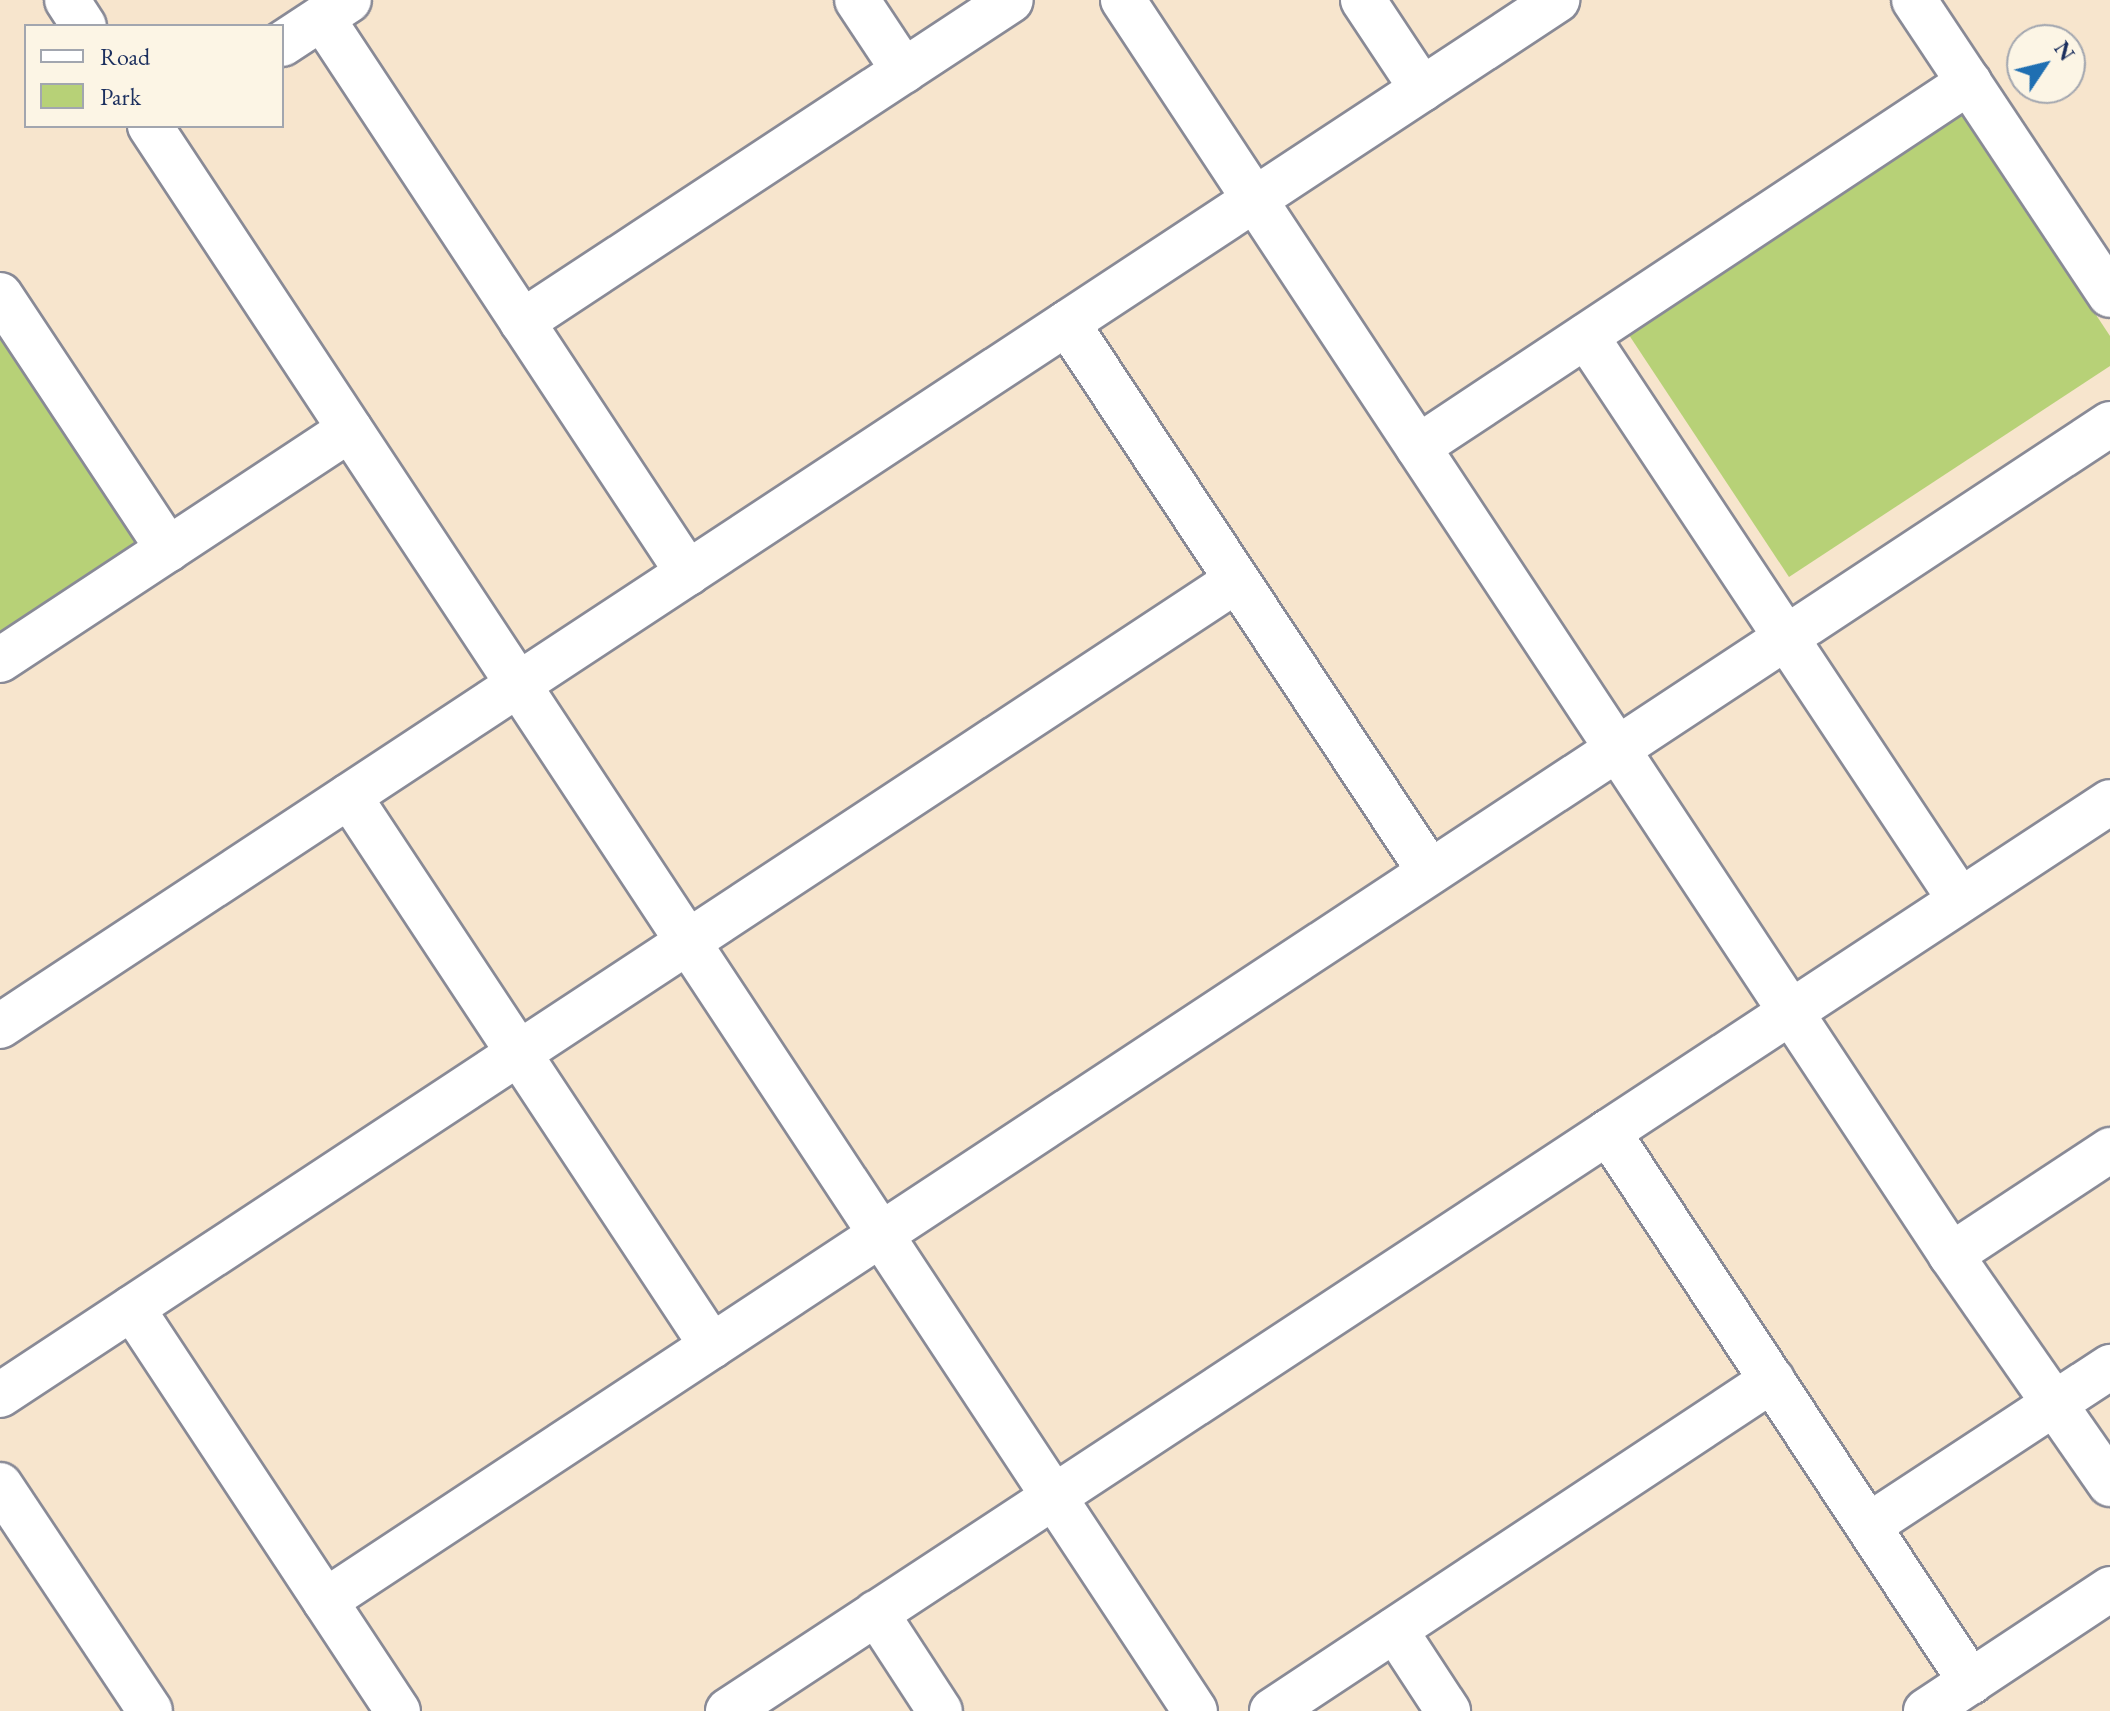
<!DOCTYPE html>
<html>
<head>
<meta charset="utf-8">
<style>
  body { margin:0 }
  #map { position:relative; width:2110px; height:1711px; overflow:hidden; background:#f7e5cd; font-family:"EB Garamond",serif }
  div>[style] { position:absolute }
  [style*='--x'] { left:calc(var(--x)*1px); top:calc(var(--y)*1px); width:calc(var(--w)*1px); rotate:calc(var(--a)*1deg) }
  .green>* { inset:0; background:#b7d177 }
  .roads { filter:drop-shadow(2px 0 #898a96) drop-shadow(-2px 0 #898a96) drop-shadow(0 2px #898a96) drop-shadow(0 -2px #898a96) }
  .minor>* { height:44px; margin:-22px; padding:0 22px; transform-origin:22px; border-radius:22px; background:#fff }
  span { translate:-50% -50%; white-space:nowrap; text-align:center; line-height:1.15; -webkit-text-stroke:8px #fcf5e5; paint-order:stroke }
  .legend { position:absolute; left:24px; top:24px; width:260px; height:104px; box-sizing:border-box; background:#fcf5e5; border:2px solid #a2a6af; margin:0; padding:10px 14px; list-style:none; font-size:24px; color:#1b2f5e }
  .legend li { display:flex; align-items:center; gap:16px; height:40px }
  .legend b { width:40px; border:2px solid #a2a6af }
  .north { position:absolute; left:2006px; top:24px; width:80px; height:80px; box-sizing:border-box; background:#fcf5e5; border:2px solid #a2a6af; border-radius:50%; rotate:55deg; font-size:22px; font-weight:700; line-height:32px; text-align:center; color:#1b2f5e }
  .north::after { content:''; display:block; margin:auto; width:28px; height:36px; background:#1f6fb2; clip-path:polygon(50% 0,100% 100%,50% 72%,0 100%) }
</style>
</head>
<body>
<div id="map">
  <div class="green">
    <div style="clip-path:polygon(1962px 112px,2110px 336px,2110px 366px,1789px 577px,1627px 332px)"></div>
    <div style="clip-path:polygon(0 306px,154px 540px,0 642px)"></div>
  </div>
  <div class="roads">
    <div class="minor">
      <div style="--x:67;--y:0;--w:31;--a:57"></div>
      <div style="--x:857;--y:0;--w:85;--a:56.5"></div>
      <div style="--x:1123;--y:0;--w:1504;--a:56.58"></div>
      <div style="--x:1951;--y:1255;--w:279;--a:55.2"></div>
      <div style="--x:1363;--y:0;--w:107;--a:56.5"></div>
      <div style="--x:1914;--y:0;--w:354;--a:56.4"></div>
      <div style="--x:322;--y:18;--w:665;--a:56.6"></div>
      <div style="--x:282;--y:44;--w:80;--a:-33.3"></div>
      <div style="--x:150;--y:126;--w:1898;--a:56.6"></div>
      <div style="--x:0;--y:295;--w:305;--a:56.5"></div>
      <div style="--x:522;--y:322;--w:585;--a:-33.36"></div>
      <div style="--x:1067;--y:323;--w:658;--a:56.53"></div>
      <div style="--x:1586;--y:336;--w:677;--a:56.45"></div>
      <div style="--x:1418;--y:447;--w:661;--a:-33.52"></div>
      <div style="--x:0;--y:660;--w:419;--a:-33.4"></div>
      <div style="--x:349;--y:796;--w:659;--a:56.58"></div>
      <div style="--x:0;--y:1026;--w:1865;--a:-33.38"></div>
      <div style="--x:1608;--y:1132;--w:659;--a:56.58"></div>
      <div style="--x:1951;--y:1255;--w:191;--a:-33.4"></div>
      <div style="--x:132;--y:1308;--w:483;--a:56.6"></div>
      <div style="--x:0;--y:1395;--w:1481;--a:-33.38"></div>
      <div style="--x:0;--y:1485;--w:271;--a:56.4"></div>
      <div style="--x:1868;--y:1526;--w:290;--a:-33.3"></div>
      <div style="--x:325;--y:1601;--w:2138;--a:-33.4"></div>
      <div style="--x:876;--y:1613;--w:117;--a:56.9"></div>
      <div style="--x:1395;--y:1630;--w:97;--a:56.8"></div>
      <div style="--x:728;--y:1711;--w:1654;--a:-33.33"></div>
      <div style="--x:1272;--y:1711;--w:600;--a:-33.5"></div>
      <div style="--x:1926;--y:1711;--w:221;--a:-33.5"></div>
    </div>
  </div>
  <ul class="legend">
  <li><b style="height:10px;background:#fff"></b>Road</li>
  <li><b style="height:22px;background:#b7d177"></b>Park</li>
  </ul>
  <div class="north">N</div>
</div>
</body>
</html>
